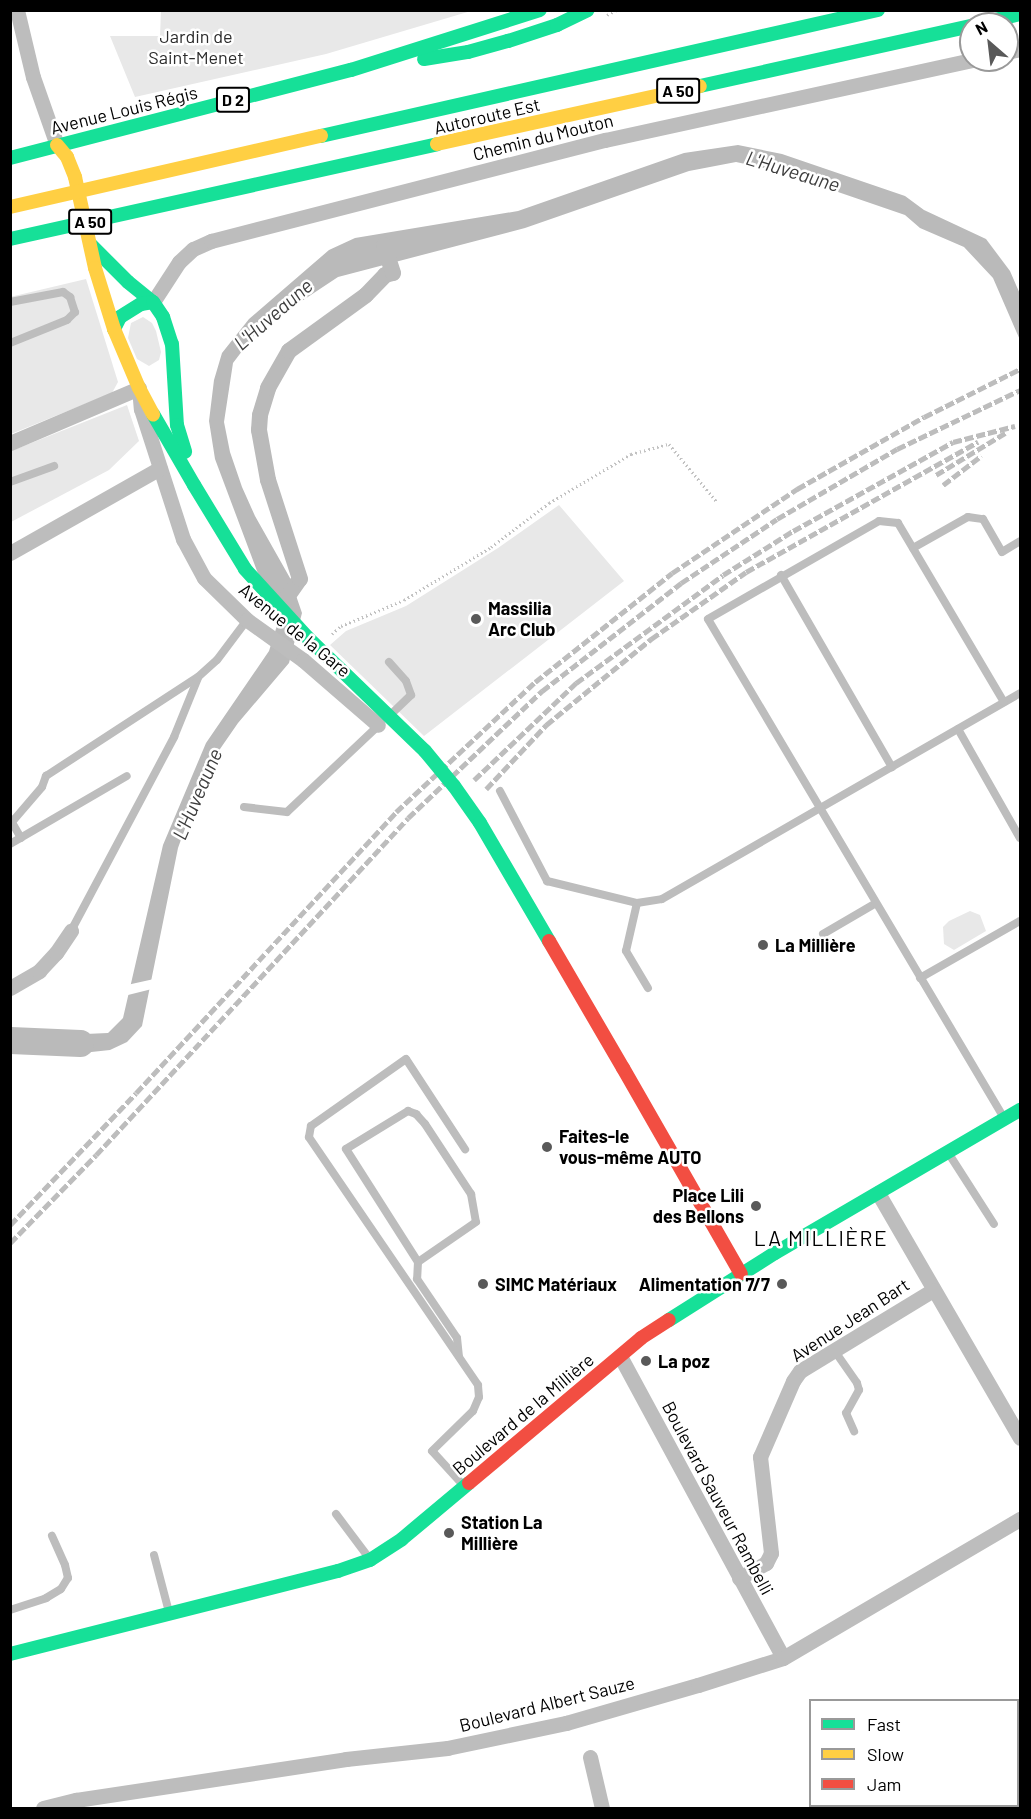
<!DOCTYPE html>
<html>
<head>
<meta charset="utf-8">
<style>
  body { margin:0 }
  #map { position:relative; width:1031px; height:1819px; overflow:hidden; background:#fff; font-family:Barlow,sans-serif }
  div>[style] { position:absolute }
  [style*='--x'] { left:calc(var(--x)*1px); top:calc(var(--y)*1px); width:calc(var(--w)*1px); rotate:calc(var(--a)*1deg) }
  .green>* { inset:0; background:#e8e8e8 }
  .water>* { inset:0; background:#bababa }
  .pier>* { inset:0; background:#fff }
  .canal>* { height:16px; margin:-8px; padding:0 8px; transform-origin:8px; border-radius:8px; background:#bababa }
  .river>* { height:27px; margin:-13.5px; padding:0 13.5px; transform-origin:13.5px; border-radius:13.5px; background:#bababa }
  .path>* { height:3px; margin-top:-1.5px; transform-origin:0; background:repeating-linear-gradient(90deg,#c2c2c2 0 1.5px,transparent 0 4.5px) }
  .lane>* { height:8px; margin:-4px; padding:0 4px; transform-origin:4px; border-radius:4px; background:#bdbdbd }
  .street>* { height:15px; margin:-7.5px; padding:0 7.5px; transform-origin:7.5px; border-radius:7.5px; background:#bdbdbd }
  .fast>* { height:14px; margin:-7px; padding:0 7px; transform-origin:7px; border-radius:7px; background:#16e098 }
  .slow>* { height:14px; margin:-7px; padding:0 7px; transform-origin:7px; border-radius:7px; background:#ffcf43 }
  .jam>* { height:14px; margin:-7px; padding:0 7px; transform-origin:7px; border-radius:7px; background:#f24e42 }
  .rail>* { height:4.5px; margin-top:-2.25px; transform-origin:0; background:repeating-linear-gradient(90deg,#bdbdbd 0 9px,transparent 0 12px) }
  .fast-bridge>* { height:14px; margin:-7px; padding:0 7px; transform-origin:7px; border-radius:7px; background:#16e098 }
  .jam-bridge>* { height:14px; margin:-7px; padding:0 7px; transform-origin:7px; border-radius:7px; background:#f24e42 }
  .dots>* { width:16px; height:16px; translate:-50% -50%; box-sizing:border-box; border:3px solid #fff; border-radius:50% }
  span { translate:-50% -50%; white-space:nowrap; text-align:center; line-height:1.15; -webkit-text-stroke:5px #fff; paint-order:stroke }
  .shield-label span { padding:2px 4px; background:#fff; border:2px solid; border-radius:4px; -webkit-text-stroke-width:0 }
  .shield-label { font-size:16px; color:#000; font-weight:700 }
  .park-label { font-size:18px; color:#2c2c2c }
  .street-label { font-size:18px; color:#000 }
  .poi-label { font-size:18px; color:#000; font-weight:700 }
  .left { translate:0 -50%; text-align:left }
  .right { translate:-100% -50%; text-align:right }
  .water-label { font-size:20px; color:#3d3d3d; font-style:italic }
  .quarter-label { font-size:21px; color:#000; letter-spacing:1.5px }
  .frame { position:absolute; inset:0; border:12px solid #000; pointer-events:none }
  .legend { position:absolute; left:809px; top:1699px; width:210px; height:108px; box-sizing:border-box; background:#fff; border:2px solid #999; margin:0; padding:8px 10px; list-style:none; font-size:18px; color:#000 }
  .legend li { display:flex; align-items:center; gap:12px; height:30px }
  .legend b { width:30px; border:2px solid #999 }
  .north { position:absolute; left:959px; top:12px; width:60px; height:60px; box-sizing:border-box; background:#fff; border:2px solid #999; border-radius:50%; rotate:332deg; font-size:16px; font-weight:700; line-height:24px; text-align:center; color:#000 }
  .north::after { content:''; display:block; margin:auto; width:21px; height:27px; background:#595959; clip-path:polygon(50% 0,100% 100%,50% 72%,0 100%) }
</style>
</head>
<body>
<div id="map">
  <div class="green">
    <div style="clip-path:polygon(161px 11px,161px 10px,471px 11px,326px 54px,135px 97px,110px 36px,160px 36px)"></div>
    <div style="clip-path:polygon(86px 279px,118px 382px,112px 393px,11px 434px,10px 297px)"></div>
    <div style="clip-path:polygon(143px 317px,152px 323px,156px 331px,161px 352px,159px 360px,149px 366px,137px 359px,128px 338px,131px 323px)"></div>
    <div style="clip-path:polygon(127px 405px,139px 441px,109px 470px,11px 522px,11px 451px)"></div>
    <div style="clip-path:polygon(559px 505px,624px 581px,424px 736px,330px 645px,346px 631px,406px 606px,498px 548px)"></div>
    <div style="clip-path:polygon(970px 911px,980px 915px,986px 931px,954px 950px,944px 944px,943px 927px,949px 921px)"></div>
  </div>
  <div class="water">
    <div style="clip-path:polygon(738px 145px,782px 154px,905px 196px,924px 210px,986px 239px,1010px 271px,1020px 294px,1020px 340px,993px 278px,964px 247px,920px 228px,905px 215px,774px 170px,736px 162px,689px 171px,525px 228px,338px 277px,258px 330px,233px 363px,224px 422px,230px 452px,242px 487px,255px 516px,290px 578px,302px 613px,289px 663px,238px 723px,220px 749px,196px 798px,178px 848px,142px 1026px,127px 1042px,110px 1050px,82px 1053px,43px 1052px,45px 1029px,85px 1034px,108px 1033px,123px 1018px,163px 845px,206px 743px,269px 651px,280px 616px,257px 571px,215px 459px,209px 421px,214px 380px,222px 353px,249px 319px,329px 250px,355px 238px,518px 211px,684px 153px)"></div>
  </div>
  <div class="pier">
    <div style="clip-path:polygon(154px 979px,152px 989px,124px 996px,127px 985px)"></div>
  </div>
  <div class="canal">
    <div style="--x:283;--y:603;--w:29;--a:-55"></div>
    <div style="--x:300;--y:579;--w:104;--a:-107.9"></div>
    <div style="--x:268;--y:480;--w:51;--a:-100.2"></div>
    <div style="--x:259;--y:430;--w:15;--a:-86"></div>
    <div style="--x:260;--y:415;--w:28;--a:-73"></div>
    <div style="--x:268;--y:388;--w:43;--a:-60.4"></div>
    <div style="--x:289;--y:351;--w:95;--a:-36"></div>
    <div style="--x:366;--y:295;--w:28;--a:-46"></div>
    <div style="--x:385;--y:275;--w:8;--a:-14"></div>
    <div style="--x:393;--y:273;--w:29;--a:-108"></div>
  </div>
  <div class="river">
    <div style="--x:10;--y:1040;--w:70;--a:2.5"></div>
  </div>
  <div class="path">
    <div style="--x:607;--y:15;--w:11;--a:-27"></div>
    <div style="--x:332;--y:634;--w:12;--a:-42"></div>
    <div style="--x:341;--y:626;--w:68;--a:-22.4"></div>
    <div style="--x:404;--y:600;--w:102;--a:-31.3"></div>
    <div style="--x:491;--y:547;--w:73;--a:-37.2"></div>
    <div style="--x:549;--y:503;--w:96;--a:-30.9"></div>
    <div style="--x:631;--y:454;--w:39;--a:-15"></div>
    <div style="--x:669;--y:444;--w:75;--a:50.4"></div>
  </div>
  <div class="lane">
    <div style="--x:10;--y:302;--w:54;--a:-10.7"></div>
    <div style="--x:63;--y:292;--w:9;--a:36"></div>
    <div style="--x:70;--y:297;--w:16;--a:72"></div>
    <div style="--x:75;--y:312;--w:11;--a:135"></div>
    <div style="--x:67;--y:320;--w:61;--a:158"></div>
    <div style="--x:10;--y:482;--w:47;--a:-20"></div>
    <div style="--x:913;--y:548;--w:63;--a:-29.4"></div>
    <div style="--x:968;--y:517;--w:15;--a:8"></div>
    <div style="--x:983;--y:519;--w:38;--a:60"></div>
    <div style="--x:1002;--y:552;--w:21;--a:-31"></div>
    <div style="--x:781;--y:575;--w:222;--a:60"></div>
    <div style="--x:389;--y:662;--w:25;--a:48"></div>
    <div style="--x:406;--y:681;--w:15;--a:70"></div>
    <div style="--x:411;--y:695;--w:29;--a:136"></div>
    <div style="--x:958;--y:729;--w:125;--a:60.4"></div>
    <div style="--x:500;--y:791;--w:102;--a:62.4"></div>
    <div style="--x:547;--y:881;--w:93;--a:13.7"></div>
    <div style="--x:637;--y:903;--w:25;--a:-9"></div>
    <div style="--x:662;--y:899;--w:413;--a:-29.9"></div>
    <div style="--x:244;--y:807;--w:43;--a:6.6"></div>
    <div style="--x:287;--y:812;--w:127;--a:-43.4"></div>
    <div style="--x:10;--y:819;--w:22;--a:60"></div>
    <div style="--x:12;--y:822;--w:46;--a:-49.4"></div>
    <div style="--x:42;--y:787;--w:12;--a:-70"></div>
    <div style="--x:46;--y:776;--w:181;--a:-33.1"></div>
    <div style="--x:198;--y:677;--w:25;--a:-42"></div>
    <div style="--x:217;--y:660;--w:50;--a:-53.1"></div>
    <div style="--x:10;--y:844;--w:135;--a:-30.2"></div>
    <div style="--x:637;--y:903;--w:49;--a:102.9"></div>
    <div style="--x:626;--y:951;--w:43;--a:59.3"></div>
    <div style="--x:71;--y:931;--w:220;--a:-62"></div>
    <div style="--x:174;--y:737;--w:64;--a:-67.9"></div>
    <div style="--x:823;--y:934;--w:61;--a:-30.3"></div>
    <div style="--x:920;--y:978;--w:115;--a:-29.7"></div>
    <div style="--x:1004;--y:1118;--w:580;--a:-120.68"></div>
    <div style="--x:708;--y:619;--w:197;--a:-29.8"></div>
    <div style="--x:879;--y:521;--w:19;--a:6"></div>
    <div style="--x:898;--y:523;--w:208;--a:59.4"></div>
    <div style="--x:949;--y:1154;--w:83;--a:57.3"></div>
    <div style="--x:418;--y:1262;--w:134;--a:-122.5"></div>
    <div style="--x:346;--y:1149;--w:73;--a:-31.5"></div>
    <div style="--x:408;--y:1111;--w:9;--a:21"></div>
    <div style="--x:416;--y:1114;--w:13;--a:48"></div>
    <div style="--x:425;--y:1124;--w:84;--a:56.7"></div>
    <div style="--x:471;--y:1194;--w:28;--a:80"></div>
    <div style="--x:476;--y:1222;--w:70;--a:145.4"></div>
    <div style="--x:418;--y:1262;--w:17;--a:93"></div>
    <div style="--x:417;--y:1279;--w:71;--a:55.9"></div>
    <div style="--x:457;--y:1338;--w:18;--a:84"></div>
    <div style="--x:834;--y:1350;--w:40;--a:55.1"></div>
    <div style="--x:857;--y:1383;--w:7;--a:74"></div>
    <div style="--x:859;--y:1390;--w:26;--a:119"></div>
    <div style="--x:846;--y:1413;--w:20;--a:66"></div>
    <div style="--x:464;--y:1486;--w:47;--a:-132.4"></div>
    <div style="--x:432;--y:1451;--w:57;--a:-44.3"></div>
    <div style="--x:473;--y:1411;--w:15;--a:-67"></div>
    <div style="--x:479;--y:1397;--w:12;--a:-95"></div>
    <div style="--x:478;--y:1385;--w:300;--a:-124.3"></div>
    <div style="--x:309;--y:1137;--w:11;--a:-80"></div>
    <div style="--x:311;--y:1126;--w:116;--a:-35.2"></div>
    <div style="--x:406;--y:1059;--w:108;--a:56.8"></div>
    <div style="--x:336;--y:1514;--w:55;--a:53.1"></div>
    <div style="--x:154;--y:1555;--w:59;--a:75.3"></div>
    <div style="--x:10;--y:1610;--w:38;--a:-18"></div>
    <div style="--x:46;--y:1598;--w:17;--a:-31"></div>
    <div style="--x:61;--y:1589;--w:13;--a:-58"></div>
    <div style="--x:68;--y:1578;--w:13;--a:-103"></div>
    <div style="--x:65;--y:1565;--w:32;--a:-114"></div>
  </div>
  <div class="street">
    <div style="--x:17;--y:10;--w:69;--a:76.6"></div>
    <div style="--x:33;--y:77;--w:72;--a:70.6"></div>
    <div style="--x:1007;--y:52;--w:13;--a:-13"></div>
    <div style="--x:153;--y:302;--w:48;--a:-57"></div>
    <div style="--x:179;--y:262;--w:19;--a:-43"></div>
    <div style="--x:193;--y:249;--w:20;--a:-24"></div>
    <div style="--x:211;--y:241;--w:407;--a:-14.4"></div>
    <div style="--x:605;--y:140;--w:375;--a:-12.3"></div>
    <div style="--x:10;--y:443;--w:140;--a:-23.1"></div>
    <div style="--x:139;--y:388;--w:21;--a:85"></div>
    <div style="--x:141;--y:409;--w:137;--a:72.1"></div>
    <div style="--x:183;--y:539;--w:44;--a:61.7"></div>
    <div style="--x:204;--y:578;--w:60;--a:44.3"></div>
    <div style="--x:247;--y:620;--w:69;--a:35.5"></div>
    <div style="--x:303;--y:660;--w:99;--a:40.9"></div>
    <div style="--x:10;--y:553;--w:172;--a:-29.5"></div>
    <div style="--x:10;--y:988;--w:34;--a:-30"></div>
    <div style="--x:39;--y:971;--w:25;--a:-47"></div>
    <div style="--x:56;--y:953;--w:27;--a:-56"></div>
    <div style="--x:878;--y:1193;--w:283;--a:59.9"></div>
    <div style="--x:620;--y:1356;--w:343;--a:61.6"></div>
    <div style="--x:739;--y:1578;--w:31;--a:-29"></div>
    <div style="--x:766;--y:1563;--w:11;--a:-63"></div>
    <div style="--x:771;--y:1553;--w:97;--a:-96.5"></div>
    <div style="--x:760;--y:1457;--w:83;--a:-66.5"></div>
    <div style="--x:793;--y:1381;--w:12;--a:-55"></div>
    <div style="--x:800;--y:1371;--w:156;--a:-31.3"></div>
    <div style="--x:590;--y:1757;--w:52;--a:76.8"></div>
    <div style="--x:1018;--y:1790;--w:2;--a:-27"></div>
    <div style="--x:43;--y:1808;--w:34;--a:-14"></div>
    <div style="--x:76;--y:1800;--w:273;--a:-8.6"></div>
    <div style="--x:346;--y:1759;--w:102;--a:-6.2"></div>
    <div style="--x:447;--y:1748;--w:122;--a:-11.9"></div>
    <div style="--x:566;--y:1723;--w:137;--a:-16.1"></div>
    <div style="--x:698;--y:1685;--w:89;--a:-17.6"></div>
    <div style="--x:783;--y:1658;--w:275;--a:-30.4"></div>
    <div style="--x:982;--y:1808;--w:6;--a:-18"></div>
  </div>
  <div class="fast">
    <div style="--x:978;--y:24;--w:43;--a:-13.4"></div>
    <div style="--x:424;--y:59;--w:45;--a:-9"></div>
    <div style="--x:468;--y:52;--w:41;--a:-15.4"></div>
    <div style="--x:508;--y:41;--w:52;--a:-18.1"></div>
    <div style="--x:557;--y:25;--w:34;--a:-26"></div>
    <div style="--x:700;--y:86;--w:278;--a:-12.5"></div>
    <div style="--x:321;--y:136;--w:571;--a:-12.75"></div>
    <div style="--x:10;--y:158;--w:352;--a:-14.5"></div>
    <div style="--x:351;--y:70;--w:198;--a:-17.6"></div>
    <div style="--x:10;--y:239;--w:437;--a:-12.5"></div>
    <div style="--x:91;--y:245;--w:52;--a:45"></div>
    <div style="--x:128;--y:282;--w:32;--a:39"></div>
    <div style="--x:114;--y:329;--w:13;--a:-63"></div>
    <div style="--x:120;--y:317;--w:25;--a:-32"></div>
    <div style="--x:141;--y:304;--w:12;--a:-9"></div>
    <div style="--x:153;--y:302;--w:18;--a:56"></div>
    <div style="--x:163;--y:317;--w:28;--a:72"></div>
    <div style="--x:172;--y:344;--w:81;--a:86.5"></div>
    <div style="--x:177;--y:425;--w:28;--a:73"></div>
    <div style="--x:153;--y:414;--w:82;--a:60"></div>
    <div style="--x:669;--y:1320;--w:125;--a:-32.3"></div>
    <div style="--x:775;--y:1253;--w:284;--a:-30.3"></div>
    <div style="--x:10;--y:1654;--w:338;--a:-14.2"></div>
    <div style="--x:338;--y:1571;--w:34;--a:-19"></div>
    <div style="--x:370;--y:1560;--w:38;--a:-33"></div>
    <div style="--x:402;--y:1539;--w:87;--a:-39.9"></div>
  </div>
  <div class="slow">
    <div style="--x:437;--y:144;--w:269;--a:-12.4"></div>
    <div style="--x:57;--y:145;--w:16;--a:50"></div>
    <div style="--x:67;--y:157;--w:22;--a:68"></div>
    <div style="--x:75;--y:177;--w:93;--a:77.6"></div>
    <div style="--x:95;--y:268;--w:64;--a:72.7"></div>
    <div style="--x:114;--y:329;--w:64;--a:67"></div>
    <div style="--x:139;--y:388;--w:30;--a:62"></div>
    <div style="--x:10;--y:207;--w:319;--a:-12.9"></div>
  </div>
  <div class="jam">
    <div style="--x:623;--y:1068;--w:237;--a:60.2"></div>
    <div style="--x:469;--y:1483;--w:225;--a:-40.1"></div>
    <div style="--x:641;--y:1338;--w:33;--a:-33"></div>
  </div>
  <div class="rail">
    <div style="--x:936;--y:475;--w:81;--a:-31.3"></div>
    <div style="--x:943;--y:485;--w:48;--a:-37.3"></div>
    <div style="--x:474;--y:780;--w:141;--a:-43.6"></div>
    <div style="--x:576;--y:683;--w:182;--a:-36.3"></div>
    <div style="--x:723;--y:575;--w:83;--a:-32.2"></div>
    <div style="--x:793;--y:531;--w:183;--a:-29.1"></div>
    <div style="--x:953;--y:442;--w:64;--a:-14.5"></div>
    <div style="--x:486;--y:789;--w:88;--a:-46.8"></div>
    <div style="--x:546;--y:725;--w:136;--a:-39.3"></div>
    <div style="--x:651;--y:639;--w:116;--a:-35.2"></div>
    <div style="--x:746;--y:572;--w:266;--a:-29.3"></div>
    <div style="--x:10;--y:1225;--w:182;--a:-46.3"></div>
    <div style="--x:136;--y:1093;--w:383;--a:-47.2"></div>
    <div style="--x:396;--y:812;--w:190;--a:-43.1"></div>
    <div style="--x:535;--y:682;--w:175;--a:-38.5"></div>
    <div style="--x:672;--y:573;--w:151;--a:-33.9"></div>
    <div style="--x:797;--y:489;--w:146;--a:-29.6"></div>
    <div style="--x:924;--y:417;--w:107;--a:-26.6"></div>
    <div style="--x:10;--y:1243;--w:123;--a:-45.7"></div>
    <div style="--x:96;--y:1155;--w:459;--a:-47.2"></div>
    <div style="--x:408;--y:818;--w:185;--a:-43.5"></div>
    <div style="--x:542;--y:691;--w:176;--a:-37.8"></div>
    <div style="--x:681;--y:583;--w:115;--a:-33.7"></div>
    <div style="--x:777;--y:519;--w:139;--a:-30.3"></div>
    <div style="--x:897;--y:449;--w:136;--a:-25.6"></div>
  </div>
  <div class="fast-bridge">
    <div style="--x:194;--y:485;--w:98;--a:58.7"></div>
    <div style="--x:245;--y:569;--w:92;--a:47.6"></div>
    <div style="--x:307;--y:637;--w:164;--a:44"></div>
    <div style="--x:425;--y:751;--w:45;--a:50.4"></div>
    <div style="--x:454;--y:786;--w:45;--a:54.9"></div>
    <div style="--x:480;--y:823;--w:137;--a:59.7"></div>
  </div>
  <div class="jam-bridge">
    <div style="--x:549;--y:941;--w:147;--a:59.8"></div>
  </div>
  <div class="dots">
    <div style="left:476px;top:619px;background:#595959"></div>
    <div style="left:763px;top:945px;background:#595959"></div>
    <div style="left:547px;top:1147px;background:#595959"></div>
    <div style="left:756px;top:1206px;background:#595959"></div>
    <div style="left:483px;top:1284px;background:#595959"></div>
    <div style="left:782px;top:1284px;background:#595959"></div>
    <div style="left:646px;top:1361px;background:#595959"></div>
    <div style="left:449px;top:1533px;background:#595959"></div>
  </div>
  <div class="shield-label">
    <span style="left:678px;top:91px">A 50</span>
    <span style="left:233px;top:100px">D 2</span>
    <span style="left:90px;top:222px">A 50</span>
  </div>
  <div class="park-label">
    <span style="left:196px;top:47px">Jardin de<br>Saint-Menet</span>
  </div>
  <div class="street-label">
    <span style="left:124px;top:110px;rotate:-14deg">Avenue Louis Régis</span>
    <span style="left:487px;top:116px;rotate:-13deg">Autoroute Est</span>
    <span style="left:543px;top:137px;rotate:-14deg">Chemin du Mouton</span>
    <span style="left:295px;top:630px;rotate:39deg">Avenue de la Gare</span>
    <span style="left:850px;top:1320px;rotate:-33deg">Avenue Jean Bart</span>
    <span style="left:523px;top:1414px;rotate:-40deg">Boulevard de la Millière</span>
    <span style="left:718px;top:1498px;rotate:62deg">Boulevard Sauveur Rambelli</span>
    <span style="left:547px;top:1704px;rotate:-14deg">Boulevard Albert Sauze</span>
  </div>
  <div class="poi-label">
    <span class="left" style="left:488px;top:619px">Massilia<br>Arc Club</span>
    <span class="left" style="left:775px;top:945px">La Millière</span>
    <span class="left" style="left:559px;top:1147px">Faites-le<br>vous-même AUTO</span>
    <span class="right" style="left:744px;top:1206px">Place Lili<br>des Bellons</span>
    <span class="left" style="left:495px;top:1284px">SIMC Matériaux</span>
    <span class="right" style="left:770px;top:1284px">Alimentation 7/7</span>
    <span class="left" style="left:658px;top:1361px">La poz</span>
    <span class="left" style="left:461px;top:1533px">Station La<br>Millière</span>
  </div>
  <div class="water-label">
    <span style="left:793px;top:171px;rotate:17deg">L'Huveaune</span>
    <span style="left:273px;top:314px;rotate:-41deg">L'Huveaune</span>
    <span style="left:197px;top:794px;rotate:-67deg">L'Huveaune</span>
  </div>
  <div class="quarter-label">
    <span style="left:821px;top:1238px">LA MILLIÈRE</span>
  </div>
  <div class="frame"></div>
  <ul class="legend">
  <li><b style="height:8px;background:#16e098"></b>Fast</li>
  <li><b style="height:8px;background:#ffcf43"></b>Slow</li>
  <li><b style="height:8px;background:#f24e42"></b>Jam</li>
  </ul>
  <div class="north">N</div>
</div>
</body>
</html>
